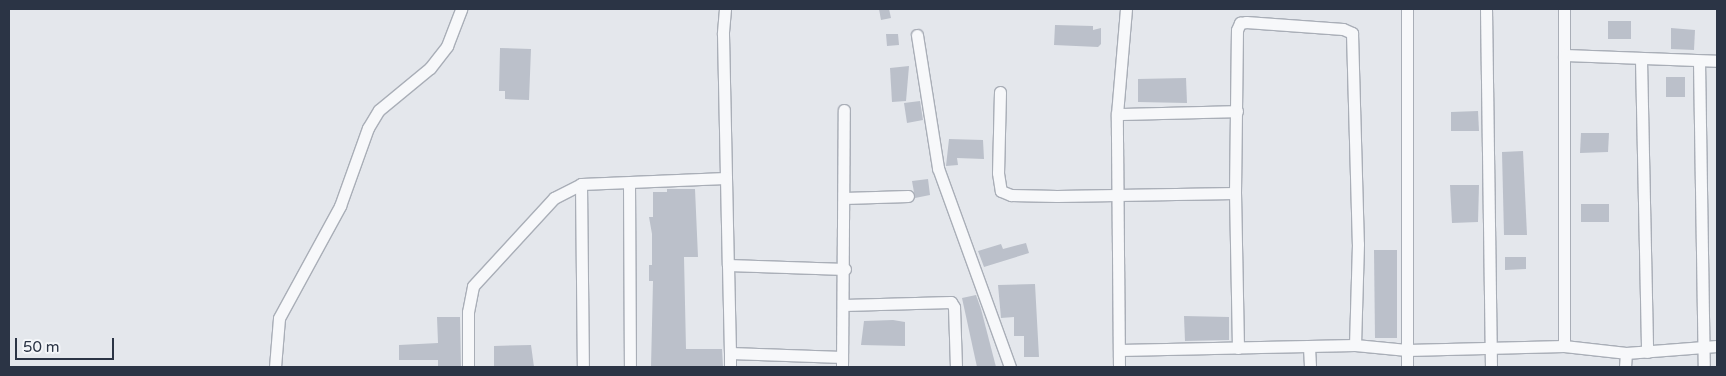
<!DOCTYPE html>
<html>
<head>
<meta charset="utf-8">
<style>
  body { margin:0 }
  #map { position:relative; width:1726px; height:376px; overflow:hidden; background:#e4e7ec; font-family:"Varela Round",sans-serif }
  div>[style] { position:absolute }
  [style*='--x'] { left:calc(var(--x)*1px); top:calc(var(--y)*1px); width:calc(var(--w)*1px); rotate:calc(var(--a)*1deg) }
  .building>* { inset:0; background:#bbc0ca }
  .roads { filter:drop-shadow(1px 0 #a9aeb7) drop-shadow(-1px 0 #a9aeb7) drop-shadow(0 1px #a9aeb7) drop-shadow(0 -1px #a9aeb7) }
  .minor>* { height:11px; margin:-5.5px; padding:0 5.5px; transform-origin:5.5px; border-radius:5.5px; background:#f7f8fa }
  span { translate:-50% -50%; white-space:nowrap; text-align:center; line-height:1.15; -webkit-text-stroke:4px #f4f6f9; paint-order:stroke }
  .frame { position:absolute; inset:0; border:10px solid #2b3445; pointer-events:none }
  .scale { position:absolute; left:15px; top:338px; width:99px; height:22px; box-sizing:border-box; border:2px solid #2b3445; border-top:0; padding-left:6px; font-size:15px; line-height:18px; white-space:nowrap; color:#2b3445; -webkit-text-stroke:4px #f4f6f9; paint-order:stroke }
</style>
</head>
<body>
<div id="map">
  <div class="building">
    <div style="clip-path:polygon(879px 9px,889px 9px,891px 18px,881px 20px)"></div>
    <div style="clip-path:polygon(1608px 21px,1631px 21px,1631px 39px,1608px 39px)"></div>
    <div style="clip-path:polygon(1055px 25px,1093px 26px,1093px 30px,1101px 28px,1101px 44px,1098px 47px,1054px 45px)"></div>
    <div style="clip-path:polygon(1671px 28px,1695px 30px,1694px 50px,1671px 49px)"></div>
    <div style="clip-path:polygon(886px 34px,898px 34px,899px 45px,887px 46px)"></div>
    <div style="clip-path:polygon(500px 48px,531px 49px,529px 100px,505px 99px,505px 91px,499px 91px)"></div>
    <div style="clip-path:polygon(909px 66px,906px 101px,892px 102px,890px 68px)"></div>
    <div style="clip-path:polygon(1666px 77px,1685px 77px,1685px 97px,1666px 97px)"></div>
    <div style="clip-path:polygon(1186px 78px,1187px 103px,1138px 102px,1138px 79px)"></div>
    <div style="clip-path:polygon(920px 101px,923px 120px,907px 123px,904px 103px)"></div>
    <div style="clip-path:polygon(1478px 111px,1479px 131px,1451px 131px,1451px 112px)"></div>
    <div style="clip-path:polygon(1581px 133px,1609px 133px,1608px 152px,1580px 153px)"></div>
    <div style="clip-path:polygon(949px 139px,983px 140px,984px 159px,957px 158px,958px 165px,946px 166px)"></div>
    <div style="clip-path:polygon(1523px 151px,1527px 235px,1504px 235px,1502px 152px)"></div>
    <div style="clip-path:polygon(928px 179px,930px 195px,915px 198px,912px 181px)"></div>
    <div style="clip-path:polygon(1450px 185px,1479px 185px,1478px 222px,1452px 223px)"></div>
    <div style="clip-path:polygon(667px 189px,695px 189px,698px 257px,684px 257px,686px 349px,722px 349px,723px 367px,651px 367px,653px 281px,649px 281px,649px 265px,652px 265px,652px 234px,649px 217px,653px 217px,653px 192px,667px 192px)"></div>
    <div style="clip-path:polygon(1581px 204px,1609px 204px,1609px 222px,1581px 222px)"></div>
    <div style="clip-path:polygon(1026px 243px,1029px 253px,984px 267px,978px 251px,1001px 244px,1003px 249px)"></div>
    <div style="clip-path:polygon(1374px 250px,1397px 250px,1397px 338px,1375px 338px)"></div>
    <div style="clip-path:polygon(1505px 257px,1526px 257px,1526px 269px,1505px 270px)"></div>
    <div style="clip-path:polygon(1035px 284px,1039px 357px,1024px 357px,1024px 336px,1014px 336px,1014px 317px,1001px 318px,998px 285px)"></div>
    <div style="clip-path:polygon(976px 295px,981px 309px,996px 367px,977px 367px,962px 298px)"></div>
    <div style="clip-path:polygon(1184px 316px,1229px 317px,1229px 340px,1185px 341px)"></div>
    <div style="clip-path:polygon(437px 317px,460px 317px,461px 367px,438px 367px,438px 360px,399px 360px,399px 345px,438px 343px)"></div>
    <div style="clip-path:polygon(893px 320px,905px 322px,905px 346px,861px 345px,864px 321px)"></div>
    <div style="clip-path:polygon(531px 345px,534px 367px,494px 367px,494px 346px)"></div>
  </div>
  <div class="roads">
    <div class="minor">
      <div style="--x:725;--y:9;--w:25;--a:95"></div>
      <div style="--x:723;--y:34;--w:231;--a:88.8"></div>
      <div style="--x:728;--y:265;--w:117;--a:2"></div>
      <div style="--x:1407;--y:9;--w:358;--a:90"></div>
      <div style="--x:1486;--y:9;--w:358;--a:89.2"></div>
      <div style="--x:1564;--y:9;--w:46;--a:90"></div>
      <div style="--x:917;--y:35;--w:135;--a:81"></div>
      <div style="--x:938;--y:168;--w:212;--a:70.1"></div>
      <div style="--x:1641;--y:59;--w:293;--a:88.8"></div>
      <div style="--x:1699;--y:61;--w:306;--a:89.1"></div>
      <div style="--x:1000;--y:92;--w:81;--a:91.4"></div>
      <div style="--x:998;--y:173;--w:18;--a:81"></div>
      <div style="--x:1001;--y:191;--w:11;--a:22"></div>
      <div style="--x:1011;--y:195;--w:46;--a:1.2"></div>
      <div style="--x:1057;--y:196;--w:178;--a:-1"></div>
      <div style="--x:1117;--y:114;--w:105;--a:-85.1"></div>
      <div style="--x:629;--y:183;--w:184;--a:89.7"></div>
      <div style="--x:581;--y:184;--w:183;--a:89.4"></div>
      <div style="--x:844;--y:198;--w:64;--a:-1.8"></div>
      <div style="--x:728;--y:265;--w:88;--a:88.7"></div>
      <div style="--x:730;--y:353;--w:112;--a:2"></div>
      <div style="--x:844;--y:305;--w:107;--a:-1.6"></div>
      <div style="--x:951;--y:302;--w:6;--a:59"></div>
      <div style="--x:954;--y:307;--w:60;--a:88.1"></div>
      <div style="--x:1564;--y:346;--w:291;--a:-90"></div>
      <div style="--x:1564;--y:55;--w:153;--a:2.2"></div>
      <div style="--x:1309;--y:347;--w:20;--a:87"></div>
      <div style="--x:1238;--y:348;--w:155;--a:-91.1"></div>
      <div style="--x:1235;--y:193;--w:163;--a:-89.3"></div>
      <div style="--x:1237;--y:30;--w:8;--a:-67"></div>
      <div style="--x:1240;--y:23;--w:6;--a:-9"></div>
      <div style="--x:1246;--y:22;--w:97;--a:4.1"></div>
      <div style="--x:1343;--y:29;--w:10;--a:24"></div>
      <div style="--x:1352;--y:33;--w:211;--a:88.4"></div>
      <div style="--x:1358;--y:244;--w:101;--a:91.7"></div>
      <div style="--x:1355;--y:345;--w:52;--a:5.5"></div>
      <div style="--x:1407;--y:350;--w:157;--a:-1.5"></div>
      <div style="--x:1564;--y:346;--w:62;--a:6.4"></div>
      <div style="--x:1626;--y:353;--w:91;--a:-4.4"></div>
      <div style="--x:1119;--y:350;--w:236;--a:-1.2"></div>
      <div style="--x:730;--y:353;--w:14;--a:90"></div>
      <div style="--x:275;--y:367;--w:49;--a:-85.3"></div>
      <div style="--x:279;--y:318;--w:128;--a:-61.4"></div>
      <div style="--x:340;--y:206;--w:83;--a:-70.3"></div>
      <div style="--x:368;--y:128;--w:21;--a:-59"></div>
      <div style="--x:379;--y:110;--w:66;--a:-39.5"></div>
      <div style="--x:430;--y:68;--w:28;--a:-52"></div>
      <div style="--x:447;--y:46;--w:40;--a:-69"></div>
      <div style="--x:468;--y:367;--w:55;--a:-90"></div>
      <div style="--x:468;--y:312;--w:26;--a:-79"></div>
      <div style="--x:473;--y:286;--w:120;--a:-47.4"></div>
      <div style="--x:554;--y:198;--w:30;--a:-27"></div>
      <div style="--x:581;--y:184;--w:145;--a:-2.4"></div>
      <div style="--x:842;--y:367;--w:257;--a:-89.6"></div>
      <div style="--x:1119;--y:367;--w:253;--a:-90.5"></div>
      <div style="--x:1117;--y:114;--w:120;--a:-1.4"></div>
      <div style="--x:1625;--y:367;--w:14;--a:-86"></div>
    </div>
  </div>
  <div class="frame"></div>
  <div class="scale">50 m</div>
</div>
</body>
</html>
